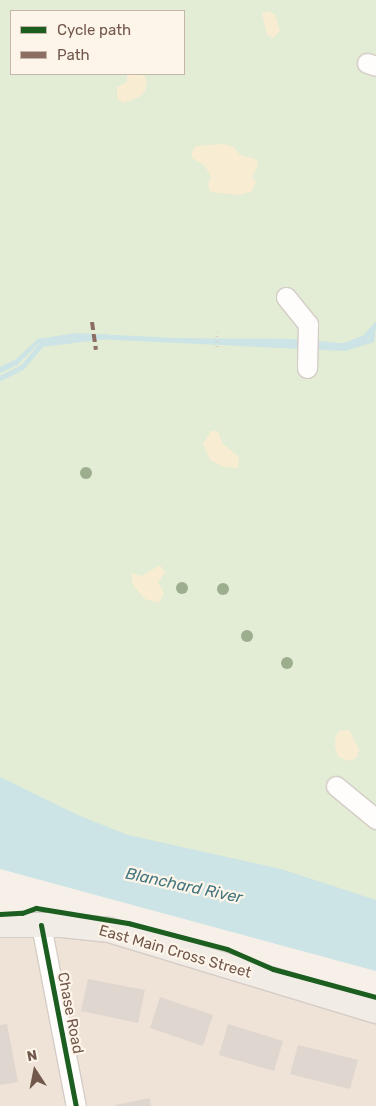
<!DOCTYPE html>
<html>
<head>
<meta charset="utf-8">
<style>
  body { margin:0 }
  #map { position:relative; width:376px; height:1106px; overflow:hidden; background:#f6f0e9; font-family:Rubik,sans-serif }
  div>[style] { position:absolute }
  [style*='--x'] { left:calc(var(--x)*1px); top:calc(var(--y)*1px); width:calc(var(--w)*1px); rotate:calc(var(--a)*1deg) }
  .residential>* { inset:0; background:#efe3d7 }
  .green>* { inset:0; background:#e3ecd4 }
  .sand>* { inset:0; background:#f8edd2 }
  .water>* { inset:0; background:#cce4e5 }
  .stream>* { height:5px; margin:-2.5px; padding:0 2.5px; transform-origin:2.5px; border-radius:2.5px; background:#cce4e5 }
  .building>* { inset:0; background:#dfd6cf }
  .path>* { height:3px; margin-top:-1.5px; transform-origin:0; background:repeating-linear-gradient(90deg,#d6cfca 0 1px,transparent 0 5px) }
  .roads { filter:drop-shadow(1px 0 #d4ccc6) drop-shadow(-1px 0 #d4ccc6) drop-shadow(0 1px #d4ccc6) drop-shadow(0 -1px #d4ccc6) }
  .minor>* { height:19px; margin:-9.5px; padding:0 9.5px; transform-origin:9.5px; border-radius:9.5px; background:#fefdfc }
  .major>* { height:24px; margin:-12px; padding:0 12px; transform-origin:12px; border-radius:12px; background:#f1ece5 }
  .quiet>* { height:4px; margin-top:-2px; transform-origin:0; background:repeating-linear-gradient(90deg,#8d6e63 0 8px,transparent 0 12px) }
  .cycleway>* { height:5px; margin:-2.5px; padding:0 2.5px; transform-origin:2.5px; border-radius:2.5px; background:#1b5e20 }
  .trees>* { width:12px; height:12px; margin:-6px; border-radius:50%; background:#9dae8e }
  span { translate:-50% -50%; white-space:nowrap; text-align:center; line-height:1.15; -webkit-text-stroke:4.5px #fef5ea; paint-order:stroke }
  .street-label { font-size:15px; color:#72574b }
  .water-label { font-size:16px; color:#43767e; font-style:italic }
  .legend { position:absolute; left:10px; top:10px; width:175px; height:65px; box-sizing:border-box; background:#fef5ea; border:1px solid #c6b6aa; margin:0; padding:6px 9px; list-style:none; font-size:15px; color:#72574b }
  .legend li { display:flex; align-items:center; gap:10px; height:25px }
  .legend b { width:25px; border:1px solid #c6b6aa }
  .north { position:absolute; left:10px; top:1046px; width:50px; height:50px; -webkit-text-stroke:4px #fef5ea; paint-order:stroke; rotate:349deg; font-size:14px; font-weight:700; line-height:20px; text-align:center; color:#72574b }
  .north::after { content:''; display:block; margin:auto; width:18px; height:22px; background:#72574b; clip-path:polygon(50% 0,100% 100%,50% 72%,0 100%) }
</style>
</head>
<body>
<div id="map">
  <div class="residential">
    <div style="clip-path:polygon(0 925px,41px 925px,376px 1011px,376px 1106px,0 1106px)"></div>
  </div>
  <div class="green">
    <div style="clip-path:polygon(evenodd,0 0,376px 0,376px 924px,0 825px,0 0,11px 11px,184px 11px,184px 74px,11px 74px,11px 11px)"></div>
  </div>
  <div class="sand">
    <div style="clip-path:polygon(268px 11px,275px 15px,280px 31px,273px 38px,267px 35px,262px 13px)"></div>
    <div style="clip-path:polygon(127px 74px,142px 74px,147px 80px,145px 91px,139px 97px,124px 103px,117px 98px,117px 87px,127px 82px)"></div>
    <div style="clip-path:polygon(224px 144px,234px 147px,240px 155px,256px 159px,258px 165px,252px 177px,256px 182px,251px 192px,239px 195px,210px 192px,208px 184px,211px 177px,205px 166px,192px 158px,192px 152px,196px 146px)"></div>
    <div style="clip-path:polygon(211px 431px,218px 431px,222px 443px,239px 457px,238px 468px,224px 467px,210px 460px,203px 444px)"></div>
    <div style="clip-path:polygon(160px 565px,165px 573px,158px 582px,164px 593px,159px 603px,145px 599px,133px 585px,131px 573px,142px 576px)"></div>
    <div style="clip-path:polygon(349px 730px,359px 749px,357px 757px,351px 761px,338px 757px,335px 746px,335px 738px,339px 731px)"></div>
  </div>
  <div class="water">
    <div style="clip-path:polygon(376px 326px,374px 342px,345px 351px,74px 338px,40px 342px,17px 365px,0 373px,0 367px,15px 360px,38px 339px,76px 333px,175px 338px,296px 339px,351px 344px,368px 339px)"></div>
    <div style="clip-path:polygon(0 777px,80px 816px,128px 835px,281px 869px,376px 900px,376px 971px,0 869px)"></div>
  </div>
  <div class="stream">
    <div style="--x:341;--y:346;--w:25;--a:-21"></div>
    <div style="--x:364;--y:337;--w:18;--a:-47"></div>
    <div style="--x:0;--y:378;--w:25;--a:-27"></div>
    <div style="--x:22;--y:367;--w:30;--a:-50"></div>
    <div style="--x:41;--y:344;--w:65;--a:-7"></div>
  </div>
  <div class="building">
    <div style="clip-path:polygon(88px 979px,145px 990px,138px 1023px,81px 1011px)"></div>
    <div style="clip-path:polygon(160px 997px,213px 1015px,203px 1046px,150px 1028px)"></div>
    <div style="clip-path:polygon(7px 1024px,18px 1082px,0 1085px,0 1025px)"></div>
    <div style="clip-path:polygon(228px 1024px,283px 1041px,274px 1071px,219px 1055px)"></div>
    <div style="clip-path:polygon(298px 1045px,358px 1060px,350px 1089px,290px 1074px)"></div>
    <div style="clip-path:polygon(150px 1098px,151px 1106px,116px 1106px,115px 1105px)"></div>
  </div>
  <div class="path">
    <div style="--x:217;--y:331;--w:17;--a:90"></div>
  </div>
  <div class="roads">
    <div class="minor">
      <div style="--x:367;--y:63;--w:9;--a:18"></div>
      <div style="--x:286;--y:297;--w:35;--a:51"></div>
      <div style="--x:308;--y:324;--w:44;--a:91.3"></div>
      <div style="--x:336;--y:786;--w:52;--a:39.5"></div>
      <div style="--x:41;--y:925;--w:184;--a:79.1"></div>
    </div>
    <div class="major">
      <div style="--x:0;--y:925;--w:62;--a:0"></div>
      <div style="--x:62;--y:925;--w:47;--a:6.1"></div>
      <div style="--x:109;--y:930;--w:279;--a:16.9"></div>
    </div>
  </div>
  <div class="quiet">
    <div style="--x:92;--y:322;--w:28;--a:82"></div>
  </div>
  <div class="cycleway">
    <div style="--x:0;--y:914;--w:22;--a:-3"></div>
    <div style="--x:22;--y:913;--w:15;--a:-20"></div>
    <div style="--x:36;--y:908;--w:93;--a:9.3"></div>
    <div style="--x:128;--y:923;--w:102;--a:14.7"></div>
    <div style="--x:227;--y:949;--w:50;--a:23.5"></div>
    <div style="--x:273;--y:969;--w:107;--a:15.2"></div>
    <div style="--x:41;--y:925;--w:184;--a:79.1"></div>
  </div>
  <div class="trees">
    <div style="left:86px;top:473px"></div>
    <div style="left:182px;top:588px"></div>
    <div style="left:223px;top:589px"></div>
    <div style="left:247px;top:636px"></div>
    <div style="left:287px;top:663px"></div>
  </div>
  <div class="street-label">
    <span style="left:175px;top:952px;rotate:16deg">East Main Cross Street</span>
    <span style="left:70px;top:1013px;rotate:79deg">Chase Road</span>
  </div>
  <div class="water-label">
    <span style="left:184px;top:886px;rotate:12deg">Blanchard River</span>
  </div>
  <ul class="legend">
  <li><b style="height:6px;background:#1b5e20"></b>Cycle path</li>
  <li><b style="height:6px;background:#8d6e63"></b>Path</li>
  </ul>
  <div class="north">N</div>
</div>
</body>
</html>
